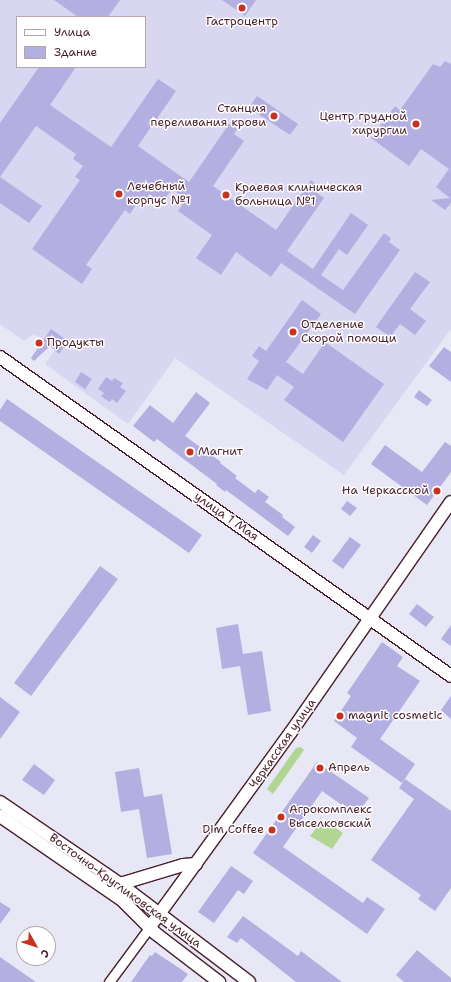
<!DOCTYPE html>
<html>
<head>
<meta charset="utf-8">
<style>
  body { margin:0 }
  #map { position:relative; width:451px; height:982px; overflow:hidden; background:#e8e7f6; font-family:"Shantell Sans",sans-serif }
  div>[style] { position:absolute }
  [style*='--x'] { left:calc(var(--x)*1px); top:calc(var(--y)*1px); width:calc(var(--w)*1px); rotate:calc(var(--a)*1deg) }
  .built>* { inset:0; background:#d8d6f0 }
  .green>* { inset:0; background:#b0d692 }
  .building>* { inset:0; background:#b4afe1 }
  .roads { filter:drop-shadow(1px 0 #4a1f2b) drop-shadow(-1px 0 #4a1f2b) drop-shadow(0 1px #4a1f2b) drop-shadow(0 -1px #4a1f2b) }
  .minor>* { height:9px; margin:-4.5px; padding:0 4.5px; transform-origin:4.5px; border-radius:4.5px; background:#fff }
  .tertiary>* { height:12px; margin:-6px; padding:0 6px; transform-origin:6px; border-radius:6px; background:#fff }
  .dots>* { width:11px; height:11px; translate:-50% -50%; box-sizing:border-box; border:2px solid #fff; border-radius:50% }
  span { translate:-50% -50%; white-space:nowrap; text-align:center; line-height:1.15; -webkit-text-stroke:3px #fff; paint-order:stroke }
  .poi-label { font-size:12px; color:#4a1f2b }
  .right { translate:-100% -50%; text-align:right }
  .left { translate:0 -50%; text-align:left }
  .street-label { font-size:12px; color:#4a1f2b }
  .legend { position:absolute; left:16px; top:16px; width:130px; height:52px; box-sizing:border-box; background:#fff; border:1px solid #b7a5aa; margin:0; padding:5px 7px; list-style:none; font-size:12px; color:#4a1f2b }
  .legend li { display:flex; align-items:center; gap:8px; height:20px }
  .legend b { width:20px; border:1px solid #b7a5aa }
  .north { position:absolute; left:16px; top:926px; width:40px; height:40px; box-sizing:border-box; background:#fff; border:1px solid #b7a5aa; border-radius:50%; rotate:129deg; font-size:11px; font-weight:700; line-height:16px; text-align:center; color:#4a1f2b }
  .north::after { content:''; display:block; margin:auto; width:14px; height:18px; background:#c8321e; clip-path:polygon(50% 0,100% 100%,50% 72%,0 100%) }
</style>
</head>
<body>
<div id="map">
  <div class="built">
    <div style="clip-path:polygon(evenodd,0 0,451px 0,451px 329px,344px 475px,175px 358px,128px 424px,45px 364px,55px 350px,34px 334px,24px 341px,0 324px,0 0,17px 17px,145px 17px,145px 67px,17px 67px,17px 17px)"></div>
  </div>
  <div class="green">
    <div style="clip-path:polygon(301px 747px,304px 750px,273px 794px,267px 789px,296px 748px)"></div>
    <div style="clip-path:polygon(323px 820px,343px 833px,332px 849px,310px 836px)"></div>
  </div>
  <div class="building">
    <div style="clip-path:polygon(54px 0,120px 0,108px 17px,78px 17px)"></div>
    <div style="clip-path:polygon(222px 0,256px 0,245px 16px)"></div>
    <div style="clip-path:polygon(445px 61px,451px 64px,451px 203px,445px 210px,431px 200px,450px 198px,436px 187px,449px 169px,421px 149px,409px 166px,371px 138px,395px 106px,400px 110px,433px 64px,440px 67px)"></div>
    <div style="clip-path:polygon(39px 67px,76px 67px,50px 105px,111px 147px,158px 79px,176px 91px,138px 146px,189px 182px,229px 124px,237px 129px,234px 134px,244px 141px,213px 186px,276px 230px,311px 180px,317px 185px,313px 190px,324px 198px,287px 251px,313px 269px,351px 213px,358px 218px,368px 225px,347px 255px,339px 249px,321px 275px,343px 290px,384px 233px,391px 238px,389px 242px,400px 250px,355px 314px,281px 263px,271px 277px,236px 252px,221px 275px,196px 258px,212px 235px,178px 211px,186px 199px,172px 189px,158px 208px,141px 197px,130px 214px,125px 210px,86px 265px,92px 269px,82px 284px,32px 249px,80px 180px,75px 177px,83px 166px,73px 159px,76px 154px,36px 126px,0 177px,0 123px)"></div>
    <div style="clip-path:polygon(257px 96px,298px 124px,290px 135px,249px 108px)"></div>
    <div style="clip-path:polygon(0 177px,42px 206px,29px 223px,0 203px)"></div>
    <div style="clip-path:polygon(415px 272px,430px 282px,410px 309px,426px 321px,415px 335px,400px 324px,390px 337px,376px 327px)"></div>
    <div style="clip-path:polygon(302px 300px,321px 314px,286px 362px,303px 374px,325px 342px,384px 384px,343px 442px,284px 400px,294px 387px,277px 375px,267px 390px,247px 379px,259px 361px,252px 356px,259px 346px,266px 351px)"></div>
    <div style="clip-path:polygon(51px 329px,68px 341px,59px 354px,50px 346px,34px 361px,31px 358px)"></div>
    <div style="clip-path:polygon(444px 347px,451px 352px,451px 382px,429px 366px)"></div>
    <div style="clip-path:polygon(81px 372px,92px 379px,85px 389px,75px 382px)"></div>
    <div style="clip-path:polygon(106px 377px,112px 381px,114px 378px,123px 383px,120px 387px,126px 391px,117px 403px,112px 399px,110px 402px,105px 399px,101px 396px,104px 393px,98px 389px)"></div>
    <div style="clip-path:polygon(419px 390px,432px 400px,427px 406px,414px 397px)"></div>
    <div style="clip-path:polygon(196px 392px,210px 403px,185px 436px,221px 462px,220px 463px,237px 476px,235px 478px,255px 493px,258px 489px,269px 497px,265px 502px,283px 515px,282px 517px,295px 527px,288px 536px,226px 490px,225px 492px,216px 485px,217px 484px,157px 439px,154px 442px,133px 426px,150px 405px,173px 423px)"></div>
    <div style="clip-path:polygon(7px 399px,202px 535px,189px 553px,0 421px,0 410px)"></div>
    <div style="clip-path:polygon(445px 442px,451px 446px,451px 472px,427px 505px,371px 464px,385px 445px,422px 472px)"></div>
    <div style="clip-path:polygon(347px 501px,357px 508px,350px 516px,341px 509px)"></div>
    <div style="clip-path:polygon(313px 535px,321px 541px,312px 553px,304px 547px)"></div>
    <div style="clip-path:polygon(350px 537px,361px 545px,343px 569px,332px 561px)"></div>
    <div style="clip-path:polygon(100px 566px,118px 579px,31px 696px,14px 683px)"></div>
    <div style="clip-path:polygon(417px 604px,434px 617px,426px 627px,409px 614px)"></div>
    <div style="clip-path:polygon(238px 624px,243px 654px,262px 651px,271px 711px,248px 715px,240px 666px,222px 669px,216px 628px)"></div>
    <div style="clip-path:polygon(451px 625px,451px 646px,441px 639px)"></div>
    <div style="clip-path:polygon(382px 642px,403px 657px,397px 666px,420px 681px,380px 739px,415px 764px,402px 783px,351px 747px,357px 738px,334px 721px,351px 696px,347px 693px)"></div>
    <div style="clip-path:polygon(451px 696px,451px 719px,441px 710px)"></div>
    <div style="clip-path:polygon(0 697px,20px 712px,0 739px)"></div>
    <div style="clip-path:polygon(317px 762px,369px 798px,356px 815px,322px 791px,283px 847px,363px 903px,367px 897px,385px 909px,367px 934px,253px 853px)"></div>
    <div style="clip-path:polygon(34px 764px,55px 780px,44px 795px,22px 780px)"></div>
    <div style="clip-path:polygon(139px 768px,144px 797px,162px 794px,172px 854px,147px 858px,139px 809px,121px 812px,115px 772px)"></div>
    <div style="clip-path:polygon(405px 779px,451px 811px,451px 888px,435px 911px,418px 899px,421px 895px,371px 860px,414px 799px,399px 788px)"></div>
    <div style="clip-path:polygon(231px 866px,253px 881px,244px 894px,238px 890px,214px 923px,198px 912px)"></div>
    <div style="clip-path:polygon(0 902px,11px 909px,0 924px)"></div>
    <div style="clip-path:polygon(243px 916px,298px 956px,301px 951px,342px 982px,296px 982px,241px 938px,237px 943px,227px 937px)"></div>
    <div style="clip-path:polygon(417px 950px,451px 978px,451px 982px,404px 982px,396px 975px)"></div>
    <div style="clip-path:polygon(155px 952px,188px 974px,182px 982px,131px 982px,150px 955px,152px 956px)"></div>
    <div style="clip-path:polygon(0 957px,36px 982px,0 982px)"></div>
  </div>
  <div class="roads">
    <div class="minor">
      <div style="--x:109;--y:982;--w:67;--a:-53.5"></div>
    </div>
    <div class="tertiary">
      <div style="--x:0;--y:357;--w:552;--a:35.27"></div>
      <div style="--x:0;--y:802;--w:145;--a:34.3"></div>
      <div style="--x:120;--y:884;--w:162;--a:37.2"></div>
      <div style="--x:0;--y:816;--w:150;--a:34.6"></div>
      <div style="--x:123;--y:901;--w:45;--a:45"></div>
      <div style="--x:155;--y:933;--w:81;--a:37.4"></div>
      <div style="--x:120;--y:884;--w:66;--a:-16.8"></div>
      <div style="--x:183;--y:865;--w:13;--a:-4"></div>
      <div style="--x:149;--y:928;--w:242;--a:-54.1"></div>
      <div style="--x:291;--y:732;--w:280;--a:-55.2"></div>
    </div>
  </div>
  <div class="dots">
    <div style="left:242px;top:8px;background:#c8321e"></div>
    <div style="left:274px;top:116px;background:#c8321e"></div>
    <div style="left:416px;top:124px;background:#c8321e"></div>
    <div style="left:119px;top:194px;background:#c8321e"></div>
    <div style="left:226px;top:195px;background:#c8321e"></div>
    <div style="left:293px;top:332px;background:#c8321e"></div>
    <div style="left:39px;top:343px;background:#c8321e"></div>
    <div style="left:190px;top:452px;background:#c8321e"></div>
    <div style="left:437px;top:491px;background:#c8321e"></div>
    <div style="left:340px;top:716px;background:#c8321e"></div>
    <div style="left:320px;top:768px;background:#c8321e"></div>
    <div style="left:281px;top:817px;background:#c8321e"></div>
    <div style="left:272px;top:830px;background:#c8321e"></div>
  </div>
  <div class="poi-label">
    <span style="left:242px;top:22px">Гастроцентр</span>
    <span class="right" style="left:266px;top:116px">Станция<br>переливания крови</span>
    <span class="right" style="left:407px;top:124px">Центр грудной<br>хирургии</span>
    <span class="left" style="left:127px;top:194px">Лечебный<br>корпус №1</span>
    <span class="left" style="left:235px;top:195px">Краевая клиническая<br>больница №1</span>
    <span class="left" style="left:301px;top:332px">Отделение<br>Скорой помощи</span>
    <span class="left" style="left:47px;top:343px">Продукты</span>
    <span class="left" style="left:198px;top:452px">Магнит</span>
    <span class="right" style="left:429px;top:491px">На Черкасской</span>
    <span class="left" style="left:348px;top:716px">magnit cosmetic</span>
    <span class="left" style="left:328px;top:768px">Апрель</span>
    <span class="left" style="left:289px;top:817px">Агрокомплекс<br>Выселковский</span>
    <span class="right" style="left:264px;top:830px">Dim Coffee</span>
  </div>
  <div class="street-label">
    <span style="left:226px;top:517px;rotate:35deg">улица 1 Мая</span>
    <span style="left:283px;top:744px;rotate:-55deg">Черкасская улица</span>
    <span style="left:125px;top:891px;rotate:36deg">Восточно-Кругликовская улица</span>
  </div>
  <ul class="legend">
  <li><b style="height:5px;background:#fff"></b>Улица</li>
  <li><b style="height:11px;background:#b4afe1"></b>Здание</li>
  </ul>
  <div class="north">С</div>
</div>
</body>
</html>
